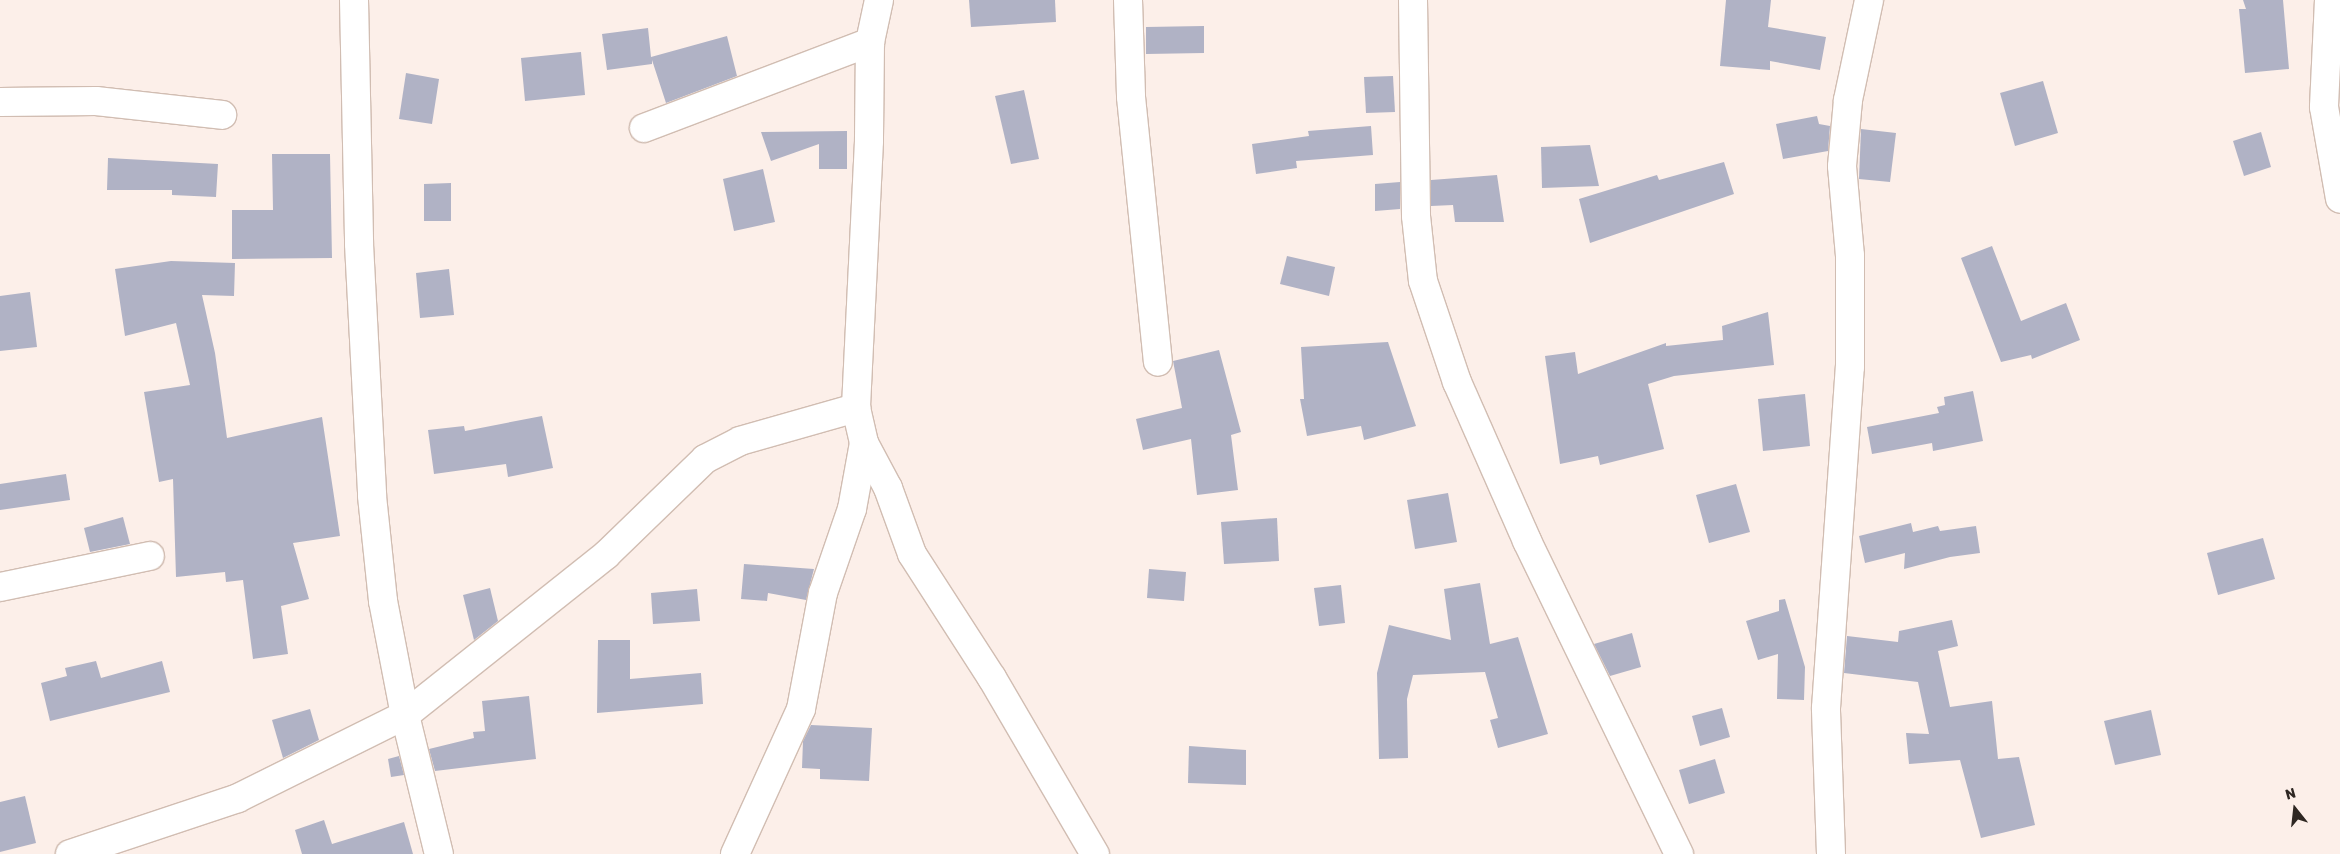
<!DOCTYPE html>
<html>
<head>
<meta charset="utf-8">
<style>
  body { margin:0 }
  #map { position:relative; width:2340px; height:854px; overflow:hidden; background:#fcefe9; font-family:Rubik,sans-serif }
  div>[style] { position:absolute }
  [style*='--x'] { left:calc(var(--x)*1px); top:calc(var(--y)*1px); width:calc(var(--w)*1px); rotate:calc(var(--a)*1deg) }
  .building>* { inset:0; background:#b0b2c5 }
  .roads { filter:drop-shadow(1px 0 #d1bdb2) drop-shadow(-1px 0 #d1bdb2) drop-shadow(0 1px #d1bdb2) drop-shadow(0 -1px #d1bdb2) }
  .minor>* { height:28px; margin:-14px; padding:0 14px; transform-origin:14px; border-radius:14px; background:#fff }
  span { translate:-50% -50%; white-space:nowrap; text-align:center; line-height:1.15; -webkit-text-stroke:4px #fcefe9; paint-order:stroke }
  .north { position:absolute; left:2270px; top:784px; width:50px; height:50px; -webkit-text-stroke:4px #fcefe9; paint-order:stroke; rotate:344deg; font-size:14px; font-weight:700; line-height:20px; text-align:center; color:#2e2722 }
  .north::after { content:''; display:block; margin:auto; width:18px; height:22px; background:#2e2722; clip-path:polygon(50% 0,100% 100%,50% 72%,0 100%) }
</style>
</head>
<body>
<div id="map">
  <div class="building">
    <div style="clip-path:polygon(969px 0,1055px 0,1056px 22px,971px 27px)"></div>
    <div style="clip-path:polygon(1726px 0,1771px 0,1768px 27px,1826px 37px,1820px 70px,1770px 61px,1770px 70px,1720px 66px)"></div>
    <div style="clip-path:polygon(2243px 0,2283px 0,2289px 69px,2245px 73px,2239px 9px,2246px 9px)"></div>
    <div style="clip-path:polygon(1204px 26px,1204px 53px,1146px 54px,1146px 27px)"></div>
    <div style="clip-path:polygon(648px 28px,651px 57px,727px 36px,737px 76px,666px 103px,652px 60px,652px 64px,607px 70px,602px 34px)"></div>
    <div style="clip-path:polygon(581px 52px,585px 95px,525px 101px,521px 58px)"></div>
    <div style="clip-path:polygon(406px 73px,439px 79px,432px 124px,399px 119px)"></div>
    <div style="clip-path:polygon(1393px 76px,1395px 112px,1366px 113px,1364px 77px)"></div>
    <div style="clip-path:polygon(2043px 81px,2058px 133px,2015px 146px,2000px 93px)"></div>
    <div style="clip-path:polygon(1024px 90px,1039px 159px,1011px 164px,995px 96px)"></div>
    <div style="clip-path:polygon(1817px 116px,1819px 124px,1830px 126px,1828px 151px,1783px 159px,1776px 124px)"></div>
    <div style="clip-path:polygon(1371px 126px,1373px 155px,1296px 161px,1297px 168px,1256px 174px,1252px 144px,1309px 136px,1308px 131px)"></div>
    <div style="clip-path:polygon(1861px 129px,1896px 133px,1890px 182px,1859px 179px)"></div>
    <div style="clip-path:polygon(847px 131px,847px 169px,819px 169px,819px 144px,771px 161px,761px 132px)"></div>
    <div style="clip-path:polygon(2261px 132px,2271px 167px,2244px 176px,2233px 141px)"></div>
    <div style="clip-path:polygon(1590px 145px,1599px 186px,1542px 188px,1541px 147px)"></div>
    <div style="clip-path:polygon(272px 154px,330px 154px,332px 258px,232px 259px,232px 210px,273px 210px)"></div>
    <div style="clip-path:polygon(108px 158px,218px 164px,216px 197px,172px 195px,172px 190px,107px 190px)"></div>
    <div style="clip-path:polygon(1724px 162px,1734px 194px,1590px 243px,1579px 199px,1657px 175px,1659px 180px)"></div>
    <div style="clip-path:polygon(763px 169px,775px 222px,734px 231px,723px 179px)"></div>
    <div style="clip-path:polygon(1497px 175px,1504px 222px,1455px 222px,1453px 205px,1431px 206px,1431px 180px)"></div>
    <div style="clip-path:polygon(1400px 182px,1400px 209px,1375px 211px,1375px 184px)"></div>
    <div style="clip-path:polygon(451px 183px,451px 221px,424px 221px,424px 184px)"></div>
    <div style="clip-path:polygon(1992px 246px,2021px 321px,2066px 303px,2080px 340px,2032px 359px,2031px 355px,2001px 362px,1961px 258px)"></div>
    <div style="clip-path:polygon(1287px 256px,1335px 267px,1329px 296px,1280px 284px)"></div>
    <div style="clip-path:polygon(171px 261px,235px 263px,234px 296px,202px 295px,215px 353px,227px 438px,322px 417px,340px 536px,293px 543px,309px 599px,281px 606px,288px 654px,253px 659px,243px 580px,226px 582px,225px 572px,176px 577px,173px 479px,159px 482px,144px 392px,190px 385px,176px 323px,125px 336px,115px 269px)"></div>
    <div style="clip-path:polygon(449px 269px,454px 315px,420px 318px,416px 273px)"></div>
    <div style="clip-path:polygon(30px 292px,37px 347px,0 351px,0 296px)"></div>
    <div style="clip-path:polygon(1768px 312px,1774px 365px,1674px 376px,1648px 384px,1664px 449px,1600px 465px,1598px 456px,1560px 464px,1545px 356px,1575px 352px,1578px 374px,1666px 343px,1666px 346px,1723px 340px,1722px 326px)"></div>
    <div style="clip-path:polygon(1388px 342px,1416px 426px,1364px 440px,1361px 426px,1307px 436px,1300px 399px,1304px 399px,1301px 347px)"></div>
    <div style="clip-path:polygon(1219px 350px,1241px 432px,1231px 435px,1238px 490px,1197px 495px,1191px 439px,1143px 450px,1136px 419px,1182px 408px,1173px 361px)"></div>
    <div style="clip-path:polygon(1973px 391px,1983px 441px,1933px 451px,1932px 443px,1872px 454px,1867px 427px,1939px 413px,1937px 407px,1945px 405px,1944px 397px)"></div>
    <div style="clip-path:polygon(1805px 394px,1810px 446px,1763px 451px,1758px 399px)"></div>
    <div style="clip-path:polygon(542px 416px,553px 468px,508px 477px,506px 464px,434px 474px,428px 430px,464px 426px,465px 431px)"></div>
    <div style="clip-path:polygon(66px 474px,70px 500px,0 510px,0 484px)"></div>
    <div style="clip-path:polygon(1736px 484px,1750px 532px,1709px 543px,1696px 495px)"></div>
    <div style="clip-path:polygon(1448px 493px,1457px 542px,1415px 549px,1407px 500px)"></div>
    <div style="clip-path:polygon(123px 517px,130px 544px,90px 552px,84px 528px)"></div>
    <div style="clip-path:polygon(1277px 518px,1279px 561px,1224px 564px,1221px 522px)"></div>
    <div style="clip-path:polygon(1911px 523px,1913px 532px,1938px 526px,1940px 531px,1976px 526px,1980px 553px,1950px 557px,1904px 569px,1905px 553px,1865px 563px,1859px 536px)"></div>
    <div style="clip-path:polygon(2263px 538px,2275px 579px,2218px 595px,2207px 553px)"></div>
    <div style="clip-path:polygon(744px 564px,814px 569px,806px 600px,768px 593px,767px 601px,741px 599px)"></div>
    <div style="clip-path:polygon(1149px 569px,1186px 572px,1184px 601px,1147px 598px)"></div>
    <div style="clip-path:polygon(1480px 583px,1490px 644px,1518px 637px,1548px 734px,1498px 748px,1490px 720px,1498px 718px,1485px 672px,1413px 675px,1407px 699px,1408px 758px,1379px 759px,1377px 673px,1389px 625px,1451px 640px,1444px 589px)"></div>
    <div style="clip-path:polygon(1341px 585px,1345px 623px,1319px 626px,1314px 588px)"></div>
    <div style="clip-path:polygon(490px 588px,498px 621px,474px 640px,463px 595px)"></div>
    <div style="clip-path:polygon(697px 589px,700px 621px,653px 624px,651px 593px)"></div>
    <div style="clip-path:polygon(1785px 599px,1805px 667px,1804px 700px,1777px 699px,1778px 654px,1758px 660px,1746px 621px,1779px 611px,1779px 600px)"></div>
    <div style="clip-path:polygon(1952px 620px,1958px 646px,1938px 651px,1950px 707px,1992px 701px,1998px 759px,2019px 757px,2035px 825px,1981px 838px,1960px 760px,1909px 764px,1906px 733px,1929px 734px,1918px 682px,1844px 673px,1847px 636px,1898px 642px,1899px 631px)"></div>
    <div style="clip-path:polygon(1632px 633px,1641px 667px,1610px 676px,1594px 644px)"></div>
    <div style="clip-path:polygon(598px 640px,630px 640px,630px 679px,701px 673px,703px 704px,597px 713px)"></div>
    <div style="clip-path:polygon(96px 661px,101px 678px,162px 661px,170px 692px,50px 721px,41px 683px,67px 676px,65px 668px)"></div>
    <div style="clip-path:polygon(529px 696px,536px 759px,435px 771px,429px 749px,474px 738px,473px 732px,485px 731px,482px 701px)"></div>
    <div style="clip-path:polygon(1722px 708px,1730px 737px,1700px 746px,1692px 716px)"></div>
    <div style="clip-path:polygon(310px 709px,319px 740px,283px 758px,272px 720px)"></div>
    <div style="clip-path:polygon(2151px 710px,2161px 755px,2115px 765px,2104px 721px)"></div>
    <div style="clip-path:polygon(811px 725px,872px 728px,869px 781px,820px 779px,820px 769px,802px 768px,803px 741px)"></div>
    <div style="clip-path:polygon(1189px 746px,1246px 750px,1246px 785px,1188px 783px)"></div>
    <div style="clip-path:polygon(399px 756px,404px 775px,391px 777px,388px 759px)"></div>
    <div style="clip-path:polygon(1715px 759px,1725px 793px,1689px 804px,1679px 770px)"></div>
    <div style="clip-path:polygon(25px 796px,36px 843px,0 852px,0 802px)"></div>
    <div style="clip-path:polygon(324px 820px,332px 844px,404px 822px,413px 854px,302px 854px,295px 830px)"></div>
  </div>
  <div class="roads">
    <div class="minor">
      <div style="--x:354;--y:0;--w:244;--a:88.8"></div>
      <div style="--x:359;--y:244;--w:252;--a:87"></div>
      <div style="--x:372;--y:496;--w:106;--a:84"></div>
      <div style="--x:383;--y:601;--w:116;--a:79.1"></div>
      <div style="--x:405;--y:715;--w:143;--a:76.3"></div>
      <div style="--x:879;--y:0;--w:43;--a:102.1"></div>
      <div style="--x:870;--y:42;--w:99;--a:90.6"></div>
      <div style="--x:869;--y:141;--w:267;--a:92.8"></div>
      <div style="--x:856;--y:408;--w:36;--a:77"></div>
      <div style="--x:864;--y:443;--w:51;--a:61.9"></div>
      <div style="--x:888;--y:488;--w:70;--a:70"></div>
      <div style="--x:912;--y:554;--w:148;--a:57.2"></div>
      <div style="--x:992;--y:678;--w:204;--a:59.7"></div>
      <div style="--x:1128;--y:0;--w:97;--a:88.2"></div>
      <div style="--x:1131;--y:97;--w:266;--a:84.2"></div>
      <div style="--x:1413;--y:0;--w:216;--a:89.2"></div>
      <div style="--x:1416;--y:216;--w:65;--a:83.9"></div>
      <div style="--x:1423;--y:281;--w:107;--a:71.4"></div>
      <div style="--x:1457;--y:382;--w:174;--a:66.2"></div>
      <div style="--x:1527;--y:541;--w:348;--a:64.1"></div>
      <div style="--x:2329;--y:0;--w:107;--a:92.7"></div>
      <div style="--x:2324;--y:107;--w:93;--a:80.1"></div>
      <div style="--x:0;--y:102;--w:96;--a:-0.6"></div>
      <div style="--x:96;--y:101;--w:127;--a:6.3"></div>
      <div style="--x:644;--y:128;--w:242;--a:-20.8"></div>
      <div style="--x:0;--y:587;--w:153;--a:-11.7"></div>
      <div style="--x:70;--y:854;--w:177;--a:-18.4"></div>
      <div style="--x:238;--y:798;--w:186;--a:-26.4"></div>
      <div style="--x:405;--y:715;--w:257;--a:-38.5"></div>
      <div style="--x:606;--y:555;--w:138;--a:-44.1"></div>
      <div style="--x:705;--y:459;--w:39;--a:-27"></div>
      <div style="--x:740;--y:441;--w:121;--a:-15.9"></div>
      <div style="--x:735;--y:854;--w:159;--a:-65.5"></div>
      <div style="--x:801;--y:709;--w:118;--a:-79.3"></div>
      <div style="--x:823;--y:593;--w:89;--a:-71"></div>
      <div style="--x:852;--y:509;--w:67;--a:-79.7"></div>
      <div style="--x:1831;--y:854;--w:146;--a:-92"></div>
      <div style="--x:1826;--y:708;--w:342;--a:-86"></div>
      <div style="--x:1850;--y:367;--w:111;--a:-90"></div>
      <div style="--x:1850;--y:256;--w:90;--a:-95.1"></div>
      <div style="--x:1842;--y:166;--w:66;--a:-84.8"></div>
      <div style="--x:1848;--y:100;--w:102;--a:-78.1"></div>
    </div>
  </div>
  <div class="north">N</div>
</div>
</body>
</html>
